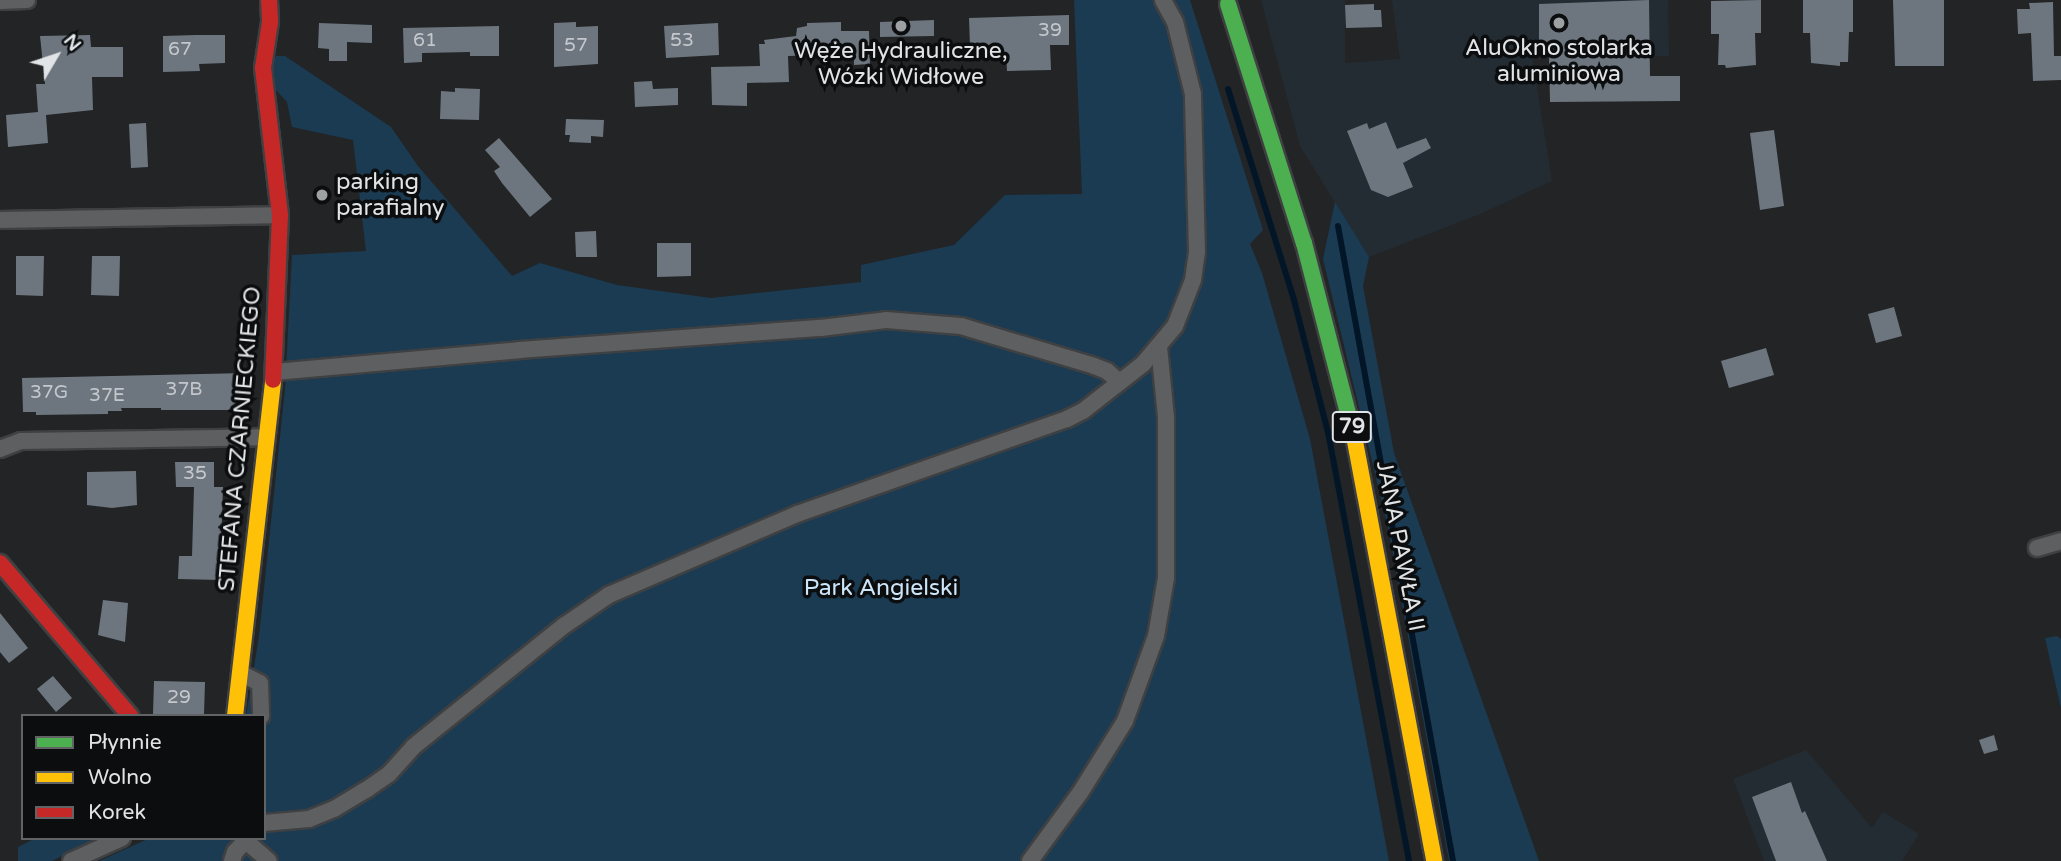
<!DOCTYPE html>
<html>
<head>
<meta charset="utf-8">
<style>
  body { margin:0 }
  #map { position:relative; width:2061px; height:861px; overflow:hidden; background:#222426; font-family:"Varela Round",sans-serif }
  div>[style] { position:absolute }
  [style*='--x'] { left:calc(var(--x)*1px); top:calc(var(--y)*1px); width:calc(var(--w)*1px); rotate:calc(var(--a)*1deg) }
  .built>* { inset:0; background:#242c33 }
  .green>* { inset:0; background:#1b3b53 }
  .stream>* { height:6px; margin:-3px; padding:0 3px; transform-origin:3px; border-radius:3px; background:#031628 }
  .building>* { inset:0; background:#6d767e }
  .roads { filter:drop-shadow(2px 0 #3f4042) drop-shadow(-2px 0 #3f4042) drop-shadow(0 2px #3f4042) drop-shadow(0 -2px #3f4042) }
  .street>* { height:16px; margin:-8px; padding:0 8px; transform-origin:8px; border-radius:8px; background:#5d5f60 }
  .fast>* { height:16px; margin:-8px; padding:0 8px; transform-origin:8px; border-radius:8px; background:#4caf50 }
  .slow>* { height:16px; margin:-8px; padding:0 8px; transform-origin:8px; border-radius:8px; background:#ffc107 }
  .jam>* { height:16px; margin:-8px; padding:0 8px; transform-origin:8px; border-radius:8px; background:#c62828 }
  .dots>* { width:19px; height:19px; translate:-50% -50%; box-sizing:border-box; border:4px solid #0b0d0f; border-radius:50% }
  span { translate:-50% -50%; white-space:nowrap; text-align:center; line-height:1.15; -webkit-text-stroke:7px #0b0d0f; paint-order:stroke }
  .number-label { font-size:19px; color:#c4c8cc }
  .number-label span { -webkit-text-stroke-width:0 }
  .shield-label span { padding:2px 5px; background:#0b0d0f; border:2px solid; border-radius:5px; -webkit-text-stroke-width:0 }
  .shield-label { font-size:21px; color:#e1e4e6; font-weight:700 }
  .poi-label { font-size:23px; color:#e1e4e6 }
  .left { translate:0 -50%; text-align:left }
  .street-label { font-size:23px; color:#e1e4e6 }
  .park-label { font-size:23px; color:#cce5f9 }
  .legend { position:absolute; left:21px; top:714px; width:245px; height:126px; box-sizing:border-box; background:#0b0d0f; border:2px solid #616365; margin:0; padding:9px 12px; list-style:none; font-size:21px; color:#e1e4e6 }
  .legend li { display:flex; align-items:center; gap:14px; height:35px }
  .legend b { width:35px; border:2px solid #616365 }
  .north { position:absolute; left:21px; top:21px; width:70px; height:70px; -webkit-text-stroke:5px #0b0d0f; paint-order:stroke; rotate:51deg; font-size:19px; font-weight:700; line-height:28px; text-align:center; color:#e1e4e6 }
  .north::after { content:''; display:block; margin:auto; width:24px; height:32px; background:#e1e4e6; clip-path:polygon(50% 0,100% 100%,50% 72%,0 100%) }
</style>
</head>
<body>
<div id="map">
  <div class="built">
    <div style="clip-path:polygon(1261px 0,1345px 0,1345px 63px,1400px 59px,1392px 0,1668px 0,1669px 56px,1532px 56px,1552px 181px,1480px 214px,1369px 257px,1300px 146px)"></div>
    <div style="clip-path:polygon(1806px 750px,1872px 828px,1883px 812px,1919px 834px,1902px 861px,1764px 861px,1733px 779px)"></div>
  </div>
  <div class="green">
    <div style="clip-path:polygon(1074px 0,1190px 0,1263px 230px,1250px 244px,1262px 273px,1310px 439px,1389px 861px,99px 861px,150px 838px,264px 838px,264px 716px,246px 716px,259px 636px,285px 389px,292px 255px,366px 251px,353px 140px,292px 127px,287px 102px,273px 87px,271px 66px,276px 56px,285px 56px,391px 127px,418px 166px,512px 276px,540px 263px,617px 285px,711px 298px,861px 282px,861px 265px,954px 245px,1005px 195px,1082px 194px)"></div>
    <div style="clip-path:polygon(1335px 202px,1369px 257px,1363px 286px,1394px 453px,1539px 861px,1449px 861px,1388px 527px,1323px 259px)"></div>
    <div style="clip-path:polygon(2057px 636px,2061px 639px,2061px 708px,2045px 638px)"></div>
    <div style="clip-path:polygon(36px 838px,99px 838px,52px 861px,18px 861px,18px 847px)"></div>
  </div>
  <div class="stream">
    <div style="--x:1228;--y:89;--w:221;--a:72.6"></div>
    <div style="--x:1294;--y:300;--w:136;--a:75.6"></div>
    <div style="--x:1328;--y:432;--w:437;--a:79.3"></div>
    <div style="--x:1338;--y:226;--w:645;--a:79.73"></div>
  </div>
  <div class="building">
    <div style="clip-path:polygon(1649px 0,1650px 76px,1680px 76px,1680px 101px,1550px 102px,1549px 54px,1539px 54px,1539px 4px)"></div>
    <div style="clip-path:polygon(1761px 0,1761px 33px,1755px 33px,1756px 65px,1726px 68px,1725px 65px,1718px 65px,1719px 34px,1711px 34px,1711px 1px)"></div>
    <div style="clip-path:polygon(1803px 0,1853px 0,1853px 32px,1849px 32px,1848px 62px,1840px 62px,1840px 66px,1811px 63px,1810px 33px,1803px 33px)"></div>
    <div style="clip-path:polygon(1893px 0,1944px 0,1944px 66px,1895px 66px)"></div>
    <div style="clip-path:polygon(2053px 2px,2054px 56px,2061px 56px,2061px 80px,2033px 81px,2031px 33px,2018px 34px,2017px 9px,2030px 9px,2029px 3px)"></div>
    <div style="clip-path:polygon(1374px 4px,1374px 10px,1381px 10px,1382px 27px,1346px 28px,1345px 5px)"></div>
    <div style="clip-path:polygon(1069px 15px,1069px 45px,1050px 45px,1051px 70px,1007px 71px,1006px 52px,984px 52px,984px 46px,970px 47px,969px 18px)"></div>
    <div style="clip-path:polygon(934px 20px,934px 36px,880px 37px,880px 22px)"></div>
    <div style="clip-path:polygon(576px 22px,576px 27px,598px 26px,598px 64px,554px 67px,554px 23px)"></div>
    <div style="clip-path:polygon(841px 22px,841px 31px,869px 31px,870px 64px,854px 65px,854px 54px,788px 56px,789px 82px,747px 83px,747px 106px,712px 105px,711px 67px,760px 66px,759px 44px,765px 44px,764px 40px,796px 36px,797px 28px,807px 26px,807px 23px)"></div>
    <div style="clip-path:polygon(319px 23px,372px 25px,372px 43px,347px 42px,347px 61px,329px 61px,329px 49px,318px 48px)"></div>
    <div style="clip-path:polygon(718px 23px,719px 55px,666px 58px,664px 26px)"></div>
    <div style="clip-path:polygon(499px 26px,499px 56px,470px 56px,470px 52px,422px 53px,422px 62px,404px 63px,403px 28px)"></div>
    <div style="clip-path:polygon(90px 35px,91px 47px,123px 47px,123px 77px,92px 77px,93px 110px,46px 115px,48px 143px,8px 147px,6px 115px,38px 112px,36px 84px,45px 84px,40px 36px)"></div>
    <div style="clip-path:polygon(196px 35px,225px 35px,225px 63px,199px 64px,200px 71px,163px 72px,163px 36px)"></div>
    <div style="clip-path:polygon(652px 81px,653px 89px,678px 88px,678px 105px,635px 107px,634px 82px)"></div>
    <div style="clip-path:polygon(455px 88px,480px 89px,479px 120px,440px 119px,441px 91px,455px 92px)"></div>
    <div style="clip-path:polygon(566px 119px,604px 120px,603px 137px,591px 136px,591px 143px,569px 142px,570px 135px,565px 135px)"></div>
    <div style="clip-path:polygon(1386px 122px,1397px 149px,1426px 138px,1431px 148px,1403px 163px,1413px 187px,1388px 197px,1371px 190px,1347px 131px,1367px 123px,1369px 129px)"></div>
    <div style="clip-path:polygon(146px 123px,148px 167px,131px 168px,129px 124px)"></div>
    <div style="clip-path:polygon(1774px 130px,1784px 206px,1760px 210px,1750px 133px)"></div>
    <div style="clip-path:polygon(499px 138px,552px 199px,530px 217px,502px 183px,494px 171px,500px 167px,485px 150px)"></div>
    <div style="clip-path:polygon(596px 231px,597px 257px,576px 257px,575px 232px)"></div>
    <div style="clip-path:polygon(657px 243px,691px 243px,691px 276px,657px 277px)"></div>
    <div style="clip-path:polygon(16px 256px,44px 256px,43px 296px,16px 295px)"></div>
    <div style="clip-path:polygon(92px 256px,120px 256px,119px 296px,91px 295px)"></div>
    <div style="clip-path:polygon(1894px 307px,1902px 336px,1876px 343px,1868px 314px)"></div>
    <div style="clip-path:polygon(1766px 348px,1774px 375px,1729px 388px,1721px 361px)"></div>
    <div style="clip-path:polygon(246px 373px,246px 406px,233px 407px,233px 410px,161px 410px,161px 408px,121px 408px,122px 411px,108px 411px,108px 414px,36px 415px,36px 412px,23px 412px,22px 378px)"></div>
    <div style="clip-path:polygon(175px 462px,214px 462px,214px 487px,223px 487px,220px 580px,178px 579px,179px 556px,192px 556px,194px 487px,176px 487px)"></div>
    <div style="clip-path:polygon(136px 471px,137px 505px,112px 508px,87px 505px,87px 472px)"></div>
    <div style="clip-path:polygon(103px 600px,128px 603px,125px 642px,98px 635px)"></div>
    <div style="clip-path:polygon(0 613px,28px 648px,9px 663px,0 652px)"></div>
    <div style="clip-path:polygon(53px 676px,72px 698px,56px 712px,37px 689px)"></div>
    <div style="clip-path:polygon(154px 681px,205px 682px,204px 715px,153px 714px)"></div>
    <div style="clip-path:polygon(1994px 735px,1998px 750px,1984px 754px,1979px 740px)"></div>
    <div style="clip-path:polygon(1791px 782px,1802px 813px,1805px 811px,1827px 861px,1776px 861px,1752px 797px)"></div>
  </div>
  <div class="roads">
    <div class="street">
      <div style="--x:0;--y:1;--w:27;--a:-2"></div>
      <div style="--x:0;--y:220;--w:280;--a:-1"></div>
      <div style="--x:274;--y:372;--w:246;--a:-5.1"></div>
      <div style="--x:519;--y:350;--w:303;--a:-4.2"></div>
      <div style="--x:821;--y:328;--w:65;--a:-7"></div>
      <div style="--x:886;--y:320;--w:75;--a:4.6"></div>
      <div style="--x:961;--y:326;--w:139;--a:16.7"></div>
      <div style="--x:1094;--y:366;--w:14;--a:21"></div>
      <div style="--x:1107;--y:371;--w:15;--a:42"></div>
      <div style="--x:0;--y:449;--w:22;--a:-21"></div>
      <div style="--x:21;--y:441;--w:245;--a:-0.9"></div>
      <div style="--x:2037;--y:548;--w:25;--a:-16"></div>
      <div style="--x:240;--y:673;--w:22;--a:27"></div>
      <div style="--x:260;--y:683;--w:33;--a:88"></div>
      <div style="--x:264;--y:823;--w:45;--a:-5.1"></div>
      <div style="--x:309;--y:819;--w:27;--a:-22"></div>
      <div style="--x:334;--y:809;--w:37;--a:-31"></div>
      <div style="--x:366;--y:790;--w:28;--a:-35"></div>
      <div style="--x:389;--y:774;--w:36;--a:-48"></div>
      <div style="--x:413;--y:747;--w:195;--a:-38.8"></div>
      <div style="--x:565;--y:625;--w:53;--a:-34.3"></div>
      <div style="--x:609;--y:595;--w:205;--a:-23.3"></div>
      <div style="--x:797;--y:514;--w:286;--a:-19.4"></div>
      <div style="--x:1067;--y:419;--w:18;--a:-27"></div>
      <div style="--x:1083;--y:411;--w:76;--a:-38.1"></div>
      <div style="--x:1143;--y:364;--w:50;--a:-49.9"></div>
      <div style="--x:1175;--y:326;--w:49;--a:-68.6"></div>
      <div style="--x:1193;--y:280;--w:28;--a:-82"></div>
      <div style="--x:1197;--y:252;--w:158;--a:-91.5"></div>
      <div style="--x:1193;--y:94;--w:74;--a:-104"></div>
      <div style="--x:1175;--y:22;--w:25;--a:-119"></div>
      <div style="--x:246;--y:841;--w:30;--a:41"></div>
      <div style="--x:71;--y:861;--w:56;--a:-24.3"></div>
      <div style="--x:232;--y:861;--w:9;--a:-72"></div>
      <div style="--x:235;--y:852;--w:19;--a:-47"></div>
      <div style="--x:1030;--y:861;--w:84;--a:-53.7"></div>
      <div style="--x:1080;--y:793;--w:85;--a:-58"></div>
      <div style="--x:1125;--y:721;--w:90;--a:-70"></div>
      <div style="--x:1156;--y:636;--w:59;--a:-80.2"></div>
      <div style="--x:1166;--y:578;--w:161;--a:-90"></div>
      <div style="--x:1166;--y:417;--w:70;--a:-95.7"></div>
    </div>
    <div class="fast">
      <div style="--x:1228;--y:4;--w:251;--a:72.4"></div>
      <div style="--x:1304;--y:243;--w:199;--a:75.5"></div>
    </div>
    <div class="slow">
      <div style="--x:1354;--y:436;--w:432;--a:79.3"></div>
      <div style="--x:235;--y:716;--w:338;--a:-83.5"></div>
    </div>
    <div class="jam">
      <div style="--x:269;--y:0;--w:22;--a:87"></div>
      <div style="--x:270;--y:22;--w:47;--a:98.7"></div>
      <div style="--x:263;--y:68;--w:148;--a:83.4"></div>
      <div style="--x:280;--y:215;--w:165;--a:92.4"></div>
      <div style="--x:0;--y:563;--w:201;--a:49.6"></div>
    </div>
  </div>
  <div class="dots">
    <div style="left:1559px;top:23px;background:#9ea1a3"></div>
    <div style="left:901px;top:26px;background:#9ea1a3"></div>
    <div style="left:322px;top:195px;background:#9ea1a3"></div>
  </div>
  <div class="number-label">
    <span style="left:1050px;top:31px">39</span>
    <span style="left:425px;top:41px">61</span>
    <span style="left:682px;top:41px">53</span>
    <span style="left:576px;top:46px">57</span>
    <span style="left:180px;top:50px">67</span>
    <span style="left:184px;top:390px">37B</span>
    <span style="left:49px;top:393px">37G</span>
    <span style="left:107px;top:396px">37E</span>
    <span style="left:195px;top:474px">35</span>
    <span style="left:179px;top:698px">29</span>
  </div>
  <div class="shield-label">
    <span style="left:1352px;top:427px">79</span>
  </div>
  <div class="poi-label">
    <span style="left:1559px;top:61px">AluOkno stolarka<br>aluminiowa</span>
    <span style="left:901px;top:64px">Węże Hydrauliczne,<br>Wózki Widłowe</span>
    <span class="left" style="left:336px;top:195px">parking<br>parafialny</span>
  </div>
  <div class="street-label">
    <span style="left:240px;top:439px;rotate:-85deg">STEFANA CZARNIECKIEGO</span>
    <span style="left:1400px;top:546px;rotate:79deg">JANA PAWŁA II</span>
  </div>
  <div class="park-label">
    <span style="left:881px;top:588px">Park Angielski</span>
  </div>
  <ul class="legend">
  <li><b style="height:9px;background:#4caf50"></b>Płynnie</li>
  <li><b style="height:9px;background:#ffc107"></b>Wolno</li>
  <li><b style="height:9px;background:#c62828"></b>Korek</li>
  </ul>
  <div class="north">N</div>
</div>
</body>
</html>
